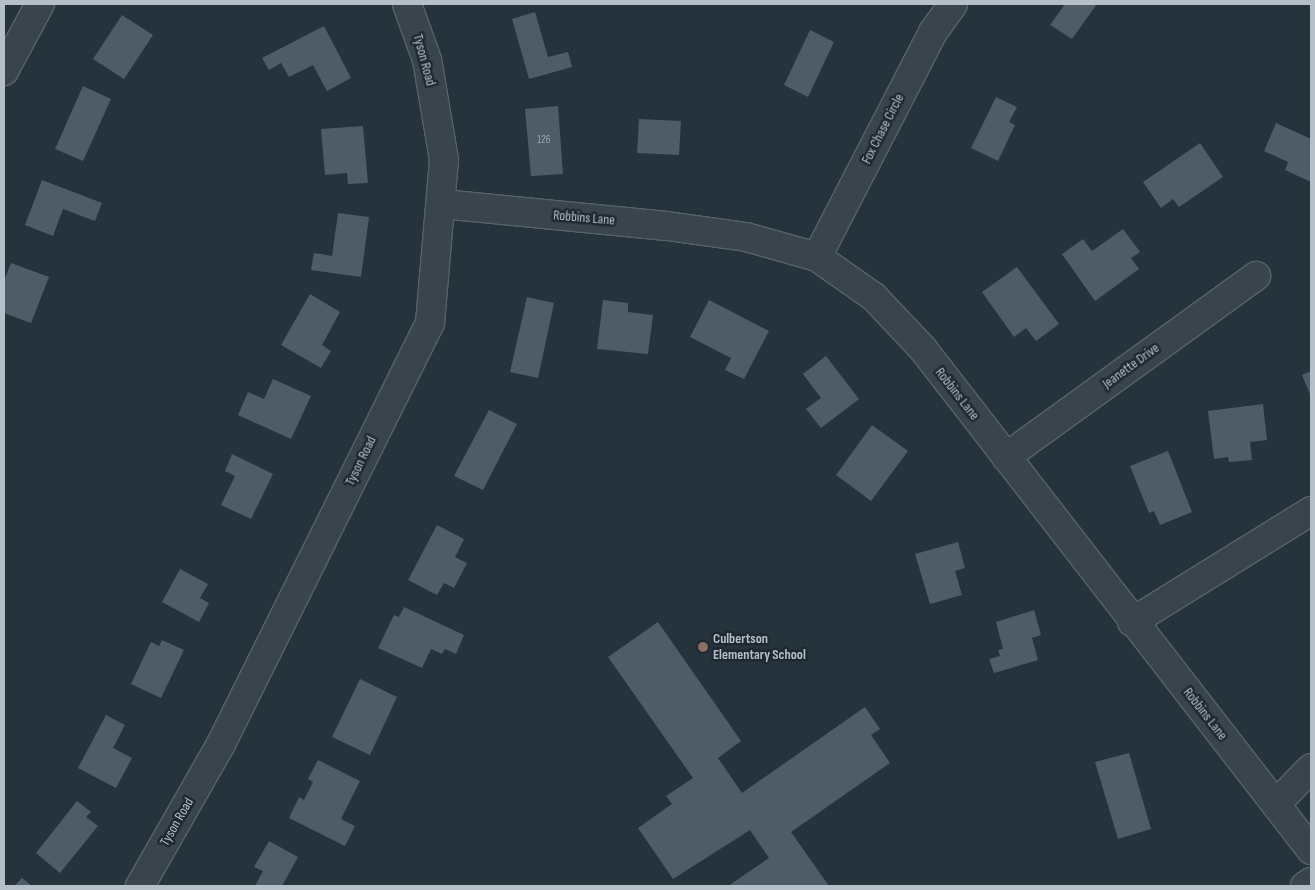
<!DOCTYPE html>
<html>
<head>
<meta charset="utf-8">
<style>
  body { margin:0 }
  #map { position:relative; width:1315px; height:890px; overflow:hidden; background:#25333d; font-family:"Sofia Sans Condensed",sans-serif }
  div>[style] { position:absolute }
  [style*='--x'] { left:calc(var(--x)*1px); top:calc(var(--y)*1px); width:calc(var(--w)*1px); rotate:calc(var(--a)*1deg) }
  .building>* { inset:0; background:#4e5c68 }
  .roads { filter:drop-shadow(1px 0 #57626b) drop-shadow(-1px 0 #57626b) drop-shadow(0 1px #57626b) drop-shadow(0 -1px #57626b) }
  .minor>* { height:28px; margin:-14px; padding:0 14px; transform-origin:14px; border-radius:14px; background:#39444d }
  .dots>* { width:14px; height:14px; translate:-50% -50%; box-sizing:border-box; border:2px solid #1e2932; border-radius:50% }
  span { translate:-50% -50%; white-space:nowrap; text-align:center; line-height:1.15; -webkit-text-stroke:5px #1e2932; paint-order:stroke }
  .number-label { font-size:11px; color:#9ba6b0 }
  .number-label span { -webkit-text-stroke-width:0 }
  .street-label { font-size:14px; color:#b5bfc8 }
  .poi-label { font-size:14px; color:#b5bfc8; font-weight:700 }
  .left { translate:0 -50%; text-align:left }
  .frame { position:absolute; inset:0; border:5px solid #b5bfc8; pointer-events:none }
</style>
</head>
<body>
<div id="map">
  <div class="building">
    <div style="clip-path:polygon(1065px 4px,1097px 4px,1072px 39px,1050px 25px)"></div>
    <div style="clip-path:polygon(535px 12px,548px 57px,568px 52px,572px 67px,529px 79px,512px 19px)"></div>
    <div style="clip-path:polygon(122px 15px,153px 35px,124px 79px,93px 59px)"></div>
    <div style="clip-path:polygon(324px 26px,351px 78px,327px 91px,313px 65px,289px 77px,281px 63px,269px 70px,262px 58px)"></div>
    <div style="clip-path:polygon(810px 30px,834px 42px,808px 97px,784px 85px)"></div>
    <div style="clip-path:polygon(83px 86px,111px 99px,83px 161px,55px 149px)"></div>
    <div style="clip-path:polygon(996px 97px,1017px 107px,1009px 122px,1015px 125px,998px 161px,971px 148px)"></div>
    <div style="clip-path:polygon(558px 106px,563px 174px,531px 176px,525px 109px)"></div>
    <div style="clip-path:polygon(639px 119px,681px 121px,679px 155px,637px 153px)"></div>
    <div style="clip-path:polygon(1276px 123px,1311px 139px,1311px 182px,1285px 170px,1288px 162px,1264px 151px)"></div>
    <div style="clip-path:polygon(363px 126px,368px 183px,348px 184px,347px 173px,325px 175px,321px 129px)"></div>
    <div style="clip-path:polygon(1200px 143px,1223px 177px,1179px 207px,1173px 199px,1161px 208px,1143px 182px)"></div>
    <div style="clip-path:polygon(42px 180px,102px 203px,95px 221px,63px 209px,53px 236px,25px 225px)"></div>
    <div style="clip-path:polygon(338px 213px,369px 217px,361px 277px,311px 270px,314px 253px,332px 256px)"></div>
    <div style="clip-path:polygon(1123px 229px,1140px 252px,1131px 258px,1139px 269px,1095px 301px,1062px 254px,1083px 239px,1092px 251px)"></div>
    <div style="clip-path:polygon(11px 263px,49px 277px,31px 323px,4px 313px,4px 281px)"></div>
    <div style="clip-path:polygon(1017px 267px,1059px 324px,1036px 341px,1026px 328px,1014px 337px,982px 292px)"></div>
    <div style="clip-path:polygon(310px 294px,340px 312px,322px 345px,331px 351px,321px 368px,281px 345px)"></div>
    <div style="clip-path:polygon(527px 297px,554px 303px,538px 378px,510px 372px)"></div>
    <div style="clip-path:polygon(603px 300px,628px 303px,628px 312px,653px 315px,648px 354px,597px 349px)"></div>
    <div style="clip-path:polygon(709px 300px,769px 331px,744px 379px,725px 370px,731px 358px,690px 337px)"></div>
    <div style="clip-path:polygon(826px 356px,859px 399px,821px 428px,806px 409px,821px 398px,803px 374px)"></div>
    <div style="clip-path:polygon(1311px 371px,1311px 397px,1302px 375px)"></div>
    <div style="clip-path:polygon(273px 379px,311px 396px,291px 439px,238px 415px,248px 392px,264px 399px)"></div>
    <div style="clip-path:polygon(1263px 404px,1267px 440px,1250px 442px,1252px 460px,1229px 462px,1228px 457px,1214px 459px,1208px 411px)"></div>
    <div style="clip-path:polygon(489px 410px,517px 424px,483px 490px,454px 476px)"></div>
    <div style="clip-path:polygon(872px 425px,908px 451px,871px 501px,836px 475px)"></div>
    <div style="clip-path:polygon(1168px 451px,1192px 512px,1160px 525px,1154px 511px,1149px 513px,1130px 466px)"></div>
    <div style="clip-path:polygon(232px 454px,273px 474px,251px 519px,221px 505px,235px 476px,225px 471px)"></div>
    <div style="clip-path:polygon(437px 525px,464px 539px,455px 557px,467px 563px,454px 588px,444px 583px,437px 595px,408px 580px)"></div>
    <div style="clip-path:polygon(958px 542px,965px 568px,955px 571px,962px 595px,930px 604px,915px 554px)"></div>
    <div style="clip-path:polygon(180px 569px,208px 584px,200px 598px,209px 603px,199px 622px,162px 602px)"></div>
    <div style="clip-path:polygon(404px 607px,464px 635px,456px 654px,445px 649px,442px 654px,431px 649px,422px 668px,378px 648px,394px 615px,399px 617px)"></div>
    <div style="clip-path:polygon(1034px 610px,1041px 635px,1032px 638px,1038px 660px,994px 673px,989px 659px,1000px 656px,998px 650px,1003px 649px,996px 622px)"></div>
    <div style="clip-path:polygon(658px 622px,741px 741px,718px 758px,742px 793px,865px 707px,880px 729px,871px 735px,890px 763px,791px 832px,829px 886px,728px 886px,769px 858px,750px 830px,673px 879px,638px 828px,672px 804px,666px 796px,693px 778px,608px 657px)"></div>
    <div style="clip-path:polygon(162px 640px,184px 650px,161px 698px,131px 684px,151px 642px,159px 646px)"></div>
    <div style="clip-path:polygon(360px 679px,397px 697px,370px 755px,332px 737px)"></div>
    <div style="clip-path:polygon(106px 715px,125px 725px,113px 748px,132px 758px,116px 788px,78px 768px)"></div>
    <div style="clip-path:polygon(1129px 753px,1151px 829px,1118px 839px,1095px 762px)"></div>
    <div style="clip-path:polygon(318px 760px,360px 781px,341px 819px,355px 826px,345px 846px,289px 818px,299px 797px,304px 800px,313px 782px,308px 779px)"></div>
    <div style="clip-path:polygon(77px 801px,91px 812px,86px 817px,98px 826px,60px 873px,36px 853px)"></div>
    <div style="clip-path:polygon(269px 841px,298px 857px,282px 886px,255px 886px,263px 871px,254px 867px)"></div>
    <div style="clip-path:polygon(22px 878px,32px 886px,14px 886px)"></div>
  </div>
  <div class="roads">
    <div class="minor">
      <div style="--x:4;--y:71;--w:76;--a:-61.8"></div>
      <div style="--x:442;--y:204;--w:226;--a:5.6"></div>
      <div style="--x:667;--y:226;--w:80;--a:7.9"></div>
      <div style="--x:746;--y:237;--w:74;--a:15.7"></div>
      <div style="--x:817;--y:257;--w:70;--a:35.1"></div>
      <div style="--x:874;--y:297;--w:71;--a:46.7"></div>
      <div style="--x:923;--y:349;--w:634;--a:52.24"></div>
      <div style="--x:817;--y:257;--w:253;--a:-62.7"></div>
      <div style="--x:933;--y:32;--w:34;--a:-54"></div>
      <div style="--x:1006;--y:457;--w:309;--a:-35.9"></div>
      <div style="--x:1132;--y:622;--w:211;--a:-31.8"></div>
      <div style="--x:1276;--y:804;--w:50;--a:-45.8"></div>
      <div style="--x:140;--y:886;--w:163;--a:-60.3"></div>
      <div style="--x:221;--y:744;--w:470;--a:-63.6"></div>
      <div style="--x:430;--y:323;--w:164;--a:-85.1"></div>
      <div style="--x:444;--y:160;--w:101;--a:-99.6"></div>
      <div style="--x:427;--y:60;--w:59;--a:-109.7"></div>
      <div style="--x:1305;--y:886;--w:7;--a:-34"></div>
    </div>
  </div>
  <div class="dots">
    <div style="left:703px;top:647px;background:#8d6e63"></div>
  </div>
  <div class="number-label">
    <span style="left:544px;top:140px">126</span>
  </div>
  <div class="street-label">
    <span style="left:424px;top:60px;rotate:75deg">Tyson Road</span>
    <span style="left:883px;top:129px;rotate:-63deg">Fox Chase Circle</span>
    <span style="left:584px;top:218px;rotate:5deg">Robbins Lane</span>
    <span style="left:1131px;top:366px;rotate:-36deg">Jeanette Drive</span>
    <span style="left:957px;top:394px;rotate:52deg">Robbins Lane</span>
    <span style="left:361px;top:461px;rotate:-64deg">Tyson Road</span>
    <span style="left:1205px;top:714px;rotate:52deg">Robbins Lane</span>
    <span style="left:177px;top:822px;rotate:-60deg">Tyson Road</span>
  </div>
  <div class="poi-label">
    <span class="left" style="left:713px;top:647px">Culbertson<br>Elementary School</span>
  </div>
  <div class="frame"></div>
</div>
</body>
</html>
